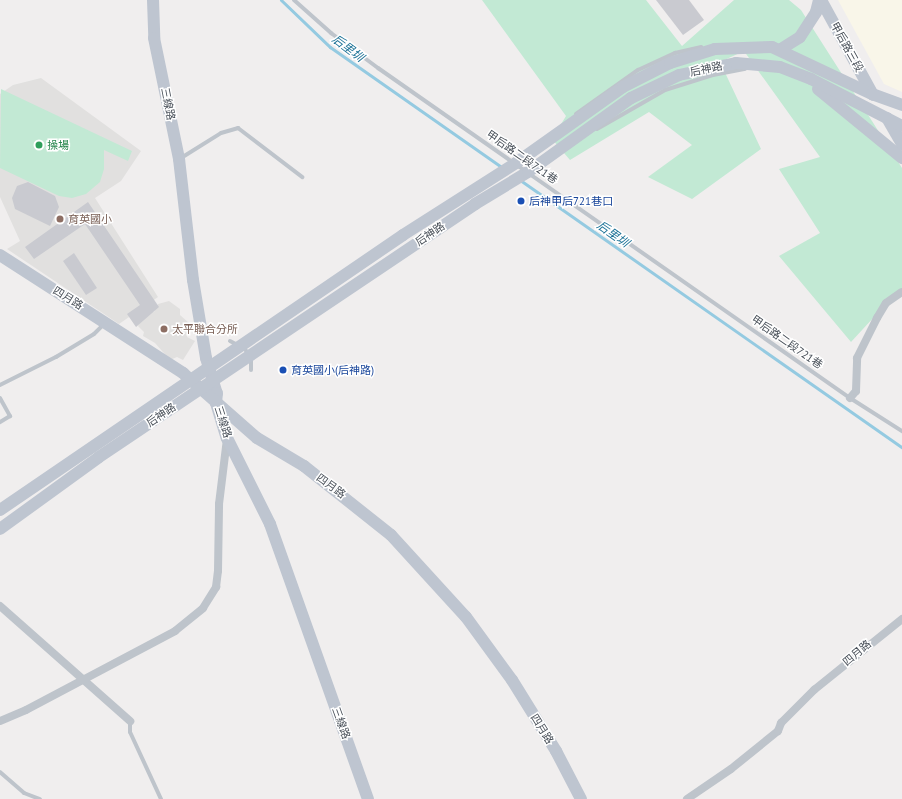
<!DOCTYPE html>
<html>
<head>
<meta charset="utf-8">
<style>
  body { margin:0 }
  #map { position:relative; width:902px; height:799px; overflow:hidden; background:#f0eeee; font-family:"PT Sans","Noto Sans TC",sans-serif }
  div>[style] { position:absolute }
  [style*='--x'] { left:calc(var(--x)*1px); top:calc(var(--y)*1px); width:calc(var(--w)*1px); rotate:calc(var(--a)*1deg) }
  .commercial>* { inset:0; background:#f9f6e9 }
  .education>* { inset:0; background:#e1e0df }
  .green>* { inset:0; background:#c2e9d4 }
  .stream>* { height:3px; margin:-1.5px; padding:0 1.5px; transform-origin:1.5px; border-radius:1.5px; background:#94cae1 }
  .building>* { inset:0; background:#c9cad0 }
  .lane>* { height:4px; margin:-2px; padding:0 2px; transform-origin:2px; border-radius:2px; background:#bec4cb }
  .street>* { height:8px; margin:-4px; padding:0 4px; transform-origin:4px; border-radius:4px; background:#bec4cb }
  .secondary>* { height:12px; margin:-6px; padding:0 6px; transform-origin:6px; border-radius:6px; background:#bec5d0 }
  .dots>* { width:11px; height:11px; translate:-50% -50%; box-sizing:border-box; border:2px solid #fff; border-radius:50% }
  span { translate:-50% -50%; white-space:nowrap; text-align:center; line-height:1.15; -webkit-text-stroke:3px #fff; paint-order:stroke }
  .street-label { font-size:11px; color:#495059 }
  .leisure-label { font-size:11px; color:#27864d }
  .left { translate:0 -50%; text-align:left }
  .transit-label { font-size:11px; color:#164399 }
  .education-label { font-size:11px; color:#785e54 }
  .water-label { font-size:12px; color:#1e7397; font-style:italic }
</style>
</head>
<body>
<div id="map">
  <div class="commercial">
    <div style="clip-path:polygon(838px 0,902px 0,902px 92px,884px 84px)"></div>
  </div>
  <div class="education">
    <div style="clip-path:polygon(41px 78px,141px 151px,121px 181px,95px 198px,158px 297px,119px 324px,7px 249px,20px 241px,0 197px,0 94px,13px 85px)"></div>
    <div style="clip-path:polygon(169px 301px,180px 309px,180px 315px,189px 323px,187px 337px,195px 341px,183px 360px,177px 357px,170px 360px,155px 343px,143px 336px,144px 332px,138px 326px,145px 311px,154px 312px,158px 304px)"></div>
  </div>
  <div class="green">
    <div style="clip-path:polygon(482px 0,646px 0,682px 46px,734px 0,789px 0,801px 10px,902px 168px,902px 293px,886px 304px,851px 342px,779px 256px,820px 233px,779px 169px,820px 157px,744px 51px,720px 62px,761px 149px,692px 199px,648px 177px,692px 145px,649px 112px,570px 160px,552px 139px,566px 116px)"></div>
    <div style="clip-path:polygon(1px 89px,132px 151px,128px 161px,104px 150px,104px 169px,100px 182px,86px 194px,72px 198px,59px 196px,0 168px)"></div>
  </div>
  <div class="stream">
    <div style="--x:281;--y:0;--w:68;--a:43.8"></div>
    <div style="--x:330;--y:47;--w:211;--a:35"></div>
    <div style="--x:520;--y:180;--w:466;--a:35"></div>
  </div>
  <div class="building">
    <div style="clip-path:polygon(656px 0,689px 0,704px 20px,683px 35px)"></div>
    <div style="clip-path:polygon(28px 182px,55px 196px,59px 207px,50px 226px,15px 209px,12px 198px,17px 186px)"></div>
    <div style="clip-path:polygon(88px 202px,159px 307px,136px 327px,127px 314px,140px 305px,85px 224px,34px 259px,25px 247px)"></div>
    <div style="clip-path:polygon(74px 253px,97px 288px,86px 295px,63px 261px)"></div>
  </div>
  <div class="lane">
    <div style="--x:294;--y:0;--w:50;--a:41.7"></div>
    <div style="--x:331;--y:33;--w:59;--a:36.7"></div>
    <div style="--x:378;--y:68;--w:576;--a:34.96"></div>
    <div style="--x:850;--y:398;--w:62;--a:32.4"></div>
    <div style="--x:576;--y:114;--w:76;--a:-35.4"></div>
    <div style="--x:638;--y:70;--w:41;--a:-24.7"></div>
    <div style="--x:675;--y:53;--w:27;--a:-13"></div>
    <div style="--x:597;--y:129;--w:78;--a:-29.8"></div>
    <div style="--x:665;--y:90;--w:50;--a:-17.4"></div>
    <div style="--x:713;--y:75;--w:33;--a:-11"></div>
    <div style="--x:181;--y:158;--w:47;--a:-32"></div>
    <div style="--x:221;--y:133;--w:18;--a:-16"></div>
    <div style="--x:238;--y:128;--w:81;--a:37.4"></div>
    <div style="--x:230;--y:341;--w:17;--a:28"></div>
    <div style="--x:245;--y:349;--w:12;--a:59"></div>
    <div style="--x:251;--y:359;--w:11;--a:90"></div>
    <div style="--x:0;--y:385;--w:63;--a:-26.6"></div>
    <div style="--x:56;--y:357;--w:44;--a:-31.2"></div>
    <div style="--x:94;--y:334;--w:14;--a:-45"></div>
    <div style="--x:0;--y:398;--w:21;--a:61"></div>
    <div style="--x:10;--y:416;--w:12;--a:149"></div>
    <div style="--x:130;--y:721;--w:11;--a:90"></div>
    <div style="--x:130;--y:732;--w:74;--a:65.2"></div>
    <div style="--x:0;--y:772;--w:32;--a:41"></div>
    <div style="--x:24;--y:793;--w:17;--a:21"></div>
  </div>
  <div class="street">
    <div style="--x:850;--y:398;--w:9;--a:-49"></div>
    <div style="--x:856;--y:391;--w:33;--a:-88"></div>
    <div style="--x:857;--y:358;--w:45;--a:-63.4"></div>
    <div style="--x:877;--y:318;--w:17;--a:-59"></div>
    <div style="--x:886;--y:303;--w:19;--a:-35"></div>
    <div style="--x:0;--y:606;--w:174;--a:41.5"></div>
    <div style="--x:0;--y:721;--w:28;--a:-23"></div>
    <div style="--x:26;--y:710;--w:169;--a:-27.9"></div>
    <div style="--x:175;--y:631;--w:36;--a:-39"></div>
    <div style="--x:203;--y:608;--w:25;--a:-58"></div>
    <div style="--x:216;--y:587;--w:16;--a:-83"></div>
    <div style="--x:218;--y:571;--w:67;--a:-89.1"></div>
    <div style="--x:219;--y:504;--w:65;--a:-83"></div>
    <div style="--x:687;--y:799;--w:53;--a:-34.3"></div>
    <div style="--x:731;--y:769;--w:60;--a:-39"></div>
    <div style="--x:778;--y:731;--w:9;--a:-69"></div>
    <div style="--x:781;--y:723;--w:47;--a:-45"></div>
    <div style="--x:814;--y:690;--w:113;--a:-38.9"></div>
  </div>
  <div class="secondary">
    <div style="--x:153;--y:0;--w:38;--a:88"></div>
    <div style="--x:154;--y:38;--w:124;--a:78.3"></div>
    <div style="--x:179;--y:159;--w:122;--a:83.4"></div>
    <div style="--x:193;--y:280;--w:79;--a:80.5"></div>
    <div style="--x:206;--y:358;--w:37;--a:73"></div>
    <div style="--x:217;--y:393;--w:10;--a:96"></div>
    <div style="--x:216;--y:403;--w:37;--a:73"></div>
    <div style="--x:227;--y:438;--w:96;--a:63.4"></div>
    <div style="--x:270;--y:524;--w:292;--a:70.4"></div>
    <div style="--x:821;--y:0;--w:108;--a:61.3"></div>
    <div style="--x:781;--y:49;--w:22;--a:-32"></div>
    <div style="--x:800;--y:37;--w:30;--a:-57"></div>
    <div style="--x:816;--y:12;--w:12;--a:-76"></div>
    <div style="--x:818;--y:89;--w:109;--a:39.4"></div>
    <div style="--x:887;--y:118;--w:30;--a:60"></div>
    <div style="--x:0;--y:255;--w:218;--a:32.8"></div>
    <div style="--x:183;--y:373;--w:98;--a:41.3"></div>
    <div style="--x:257;--y:438;--w:55;--a:30.8"></div>
    <div style="--x:304;--y:466;--w:111;--a:38.4"></div>
    <div style="--x:391;--y:535;--w:111;--a:47.6"></div>
    <div style="--x:466;--y:617;--w:78;--a:53.9"></div>
    <div style="--x:512;--y:680;--w:84;--a:58.2"></div>
    <div style="--x:556;--y:751;--w:54;--a:62.5"></div>
    <div style="--x:0;--y:510;--w:488;--a:-34.3"></div>
    <div style="--x:403;--y:235;--w:134;--a:-32.5"></div>
    <div style="--x:516;--y:163;--w:131;--a:-35.4"></div>
    <div style="--x:623;--y:87;--w:53;--a:-27.1"></div>
    <div style="--x:670;--y:63;--w:47;--a:-17.3"></div>
    <div style="--x:715;--y:49;--w:57;--a:-2"></div>
    <div style="--x:772;--y:47;--w:110;--a:25.2"></div>
    <div style="--x:872;--y:94;--w:32;--a:20"></div>
    <div style="--x:0;--y:529;--w:122;--a:-36"></div>
    <div style="--x:99;--y:457;--w:453;--a:-33.9"></div>
    <div style="--x:475;--y:204;--w:62;--a:-31.1"></div>
    <div style="--x:528;--y:172;--w:127;--a:-35.7"></div>
    <div style="--x:631;--y:98;--w:53;--a:-25.6"></div>
    <div style="--x:679;--y:75;--w:58;--a:-11.9"></div>
    <div style="--x:736;--y:63;--w:44;--a:5.2"></div>
    <div style="--x:780;--y:67;--w:33;--a:21"></div>
    <div style="--x:811;--y:79;--w:102;--a:27.3"></div>
  </div>
  <div class="dots">
    <div style="left:39px;top:145px;background:#2e9e5b"></div>
    <div style="left:521px;top:201px;background:#1a4fb4"></div>
    <div style="left:60px;top:219px;background:#8d6e63"></div>
    <div style="left:164px;top:329px;background:#8d6e63"></div>
    <div style="left:283px;top:370px;background:#1a4fb4"></div>
  </div>
  <div class="street-label">
    <span style="left:847px;top:47px;rotate:61deg">甲后路三段</span>
    <span style="left:706px;top:69px;rotate:-12deg">后神路</span>
    <span style="left:168px;top:104px;rotate:79deg">三線路</span>
    <span style="left:522px;top:157px;rotate:35deg">甲后路二段721巷</span>
    <span style="left:430px;top:234px;rotate:-34deg">后神路</span>
    <span style="left:68px;top:298px;rotate:32deg">四月路</span>
    <span style="left:787px;top:342px;rotate:35deg">甲后路二段721巷</span>
    <span style="left:161px;top:415px;rotate:-34deg">后神路</span>
    <span style="left:223px;top:422px;rotate:72deg">三線路</span>
    <span style="left:331px;top:486px;rotate:36deg">四月路</span>
    <span style="left:857px;top:653px;rotate:-40deg">四月路</span>
    <span style="left:341px;top:723px;rotate:70deg">三線路</span>
    <span style="left:542px;top:729px;rotate:58deg">四月路</span>
  </div>
  <div class="leisure-label">
    <span class="left" style="left:47px;top:145px">操場</span>
  </div>
  <div class="transit-label">
    <span class="left" style="left:529px;top:201px">后神甲后721巷口</span>
    <span class="left" style="left:291px;top:370px">育英國小(后神路)</span>
  </div>
  <div class="education-label">
    <span class="left" style="left:68px;top:219px">育英國小</span>
    <span class="left" style="left:172px;top:329px">太平聯合分所</span>
  </div>
  <div class="water-label">
    <span style="left:348px;top:48px;rotate:37deg">后里圳</span>
    <span style="left:613px;top:234px;rotate:35deg">后里圳</span>
  </div>
</div>
</body>
</html>
